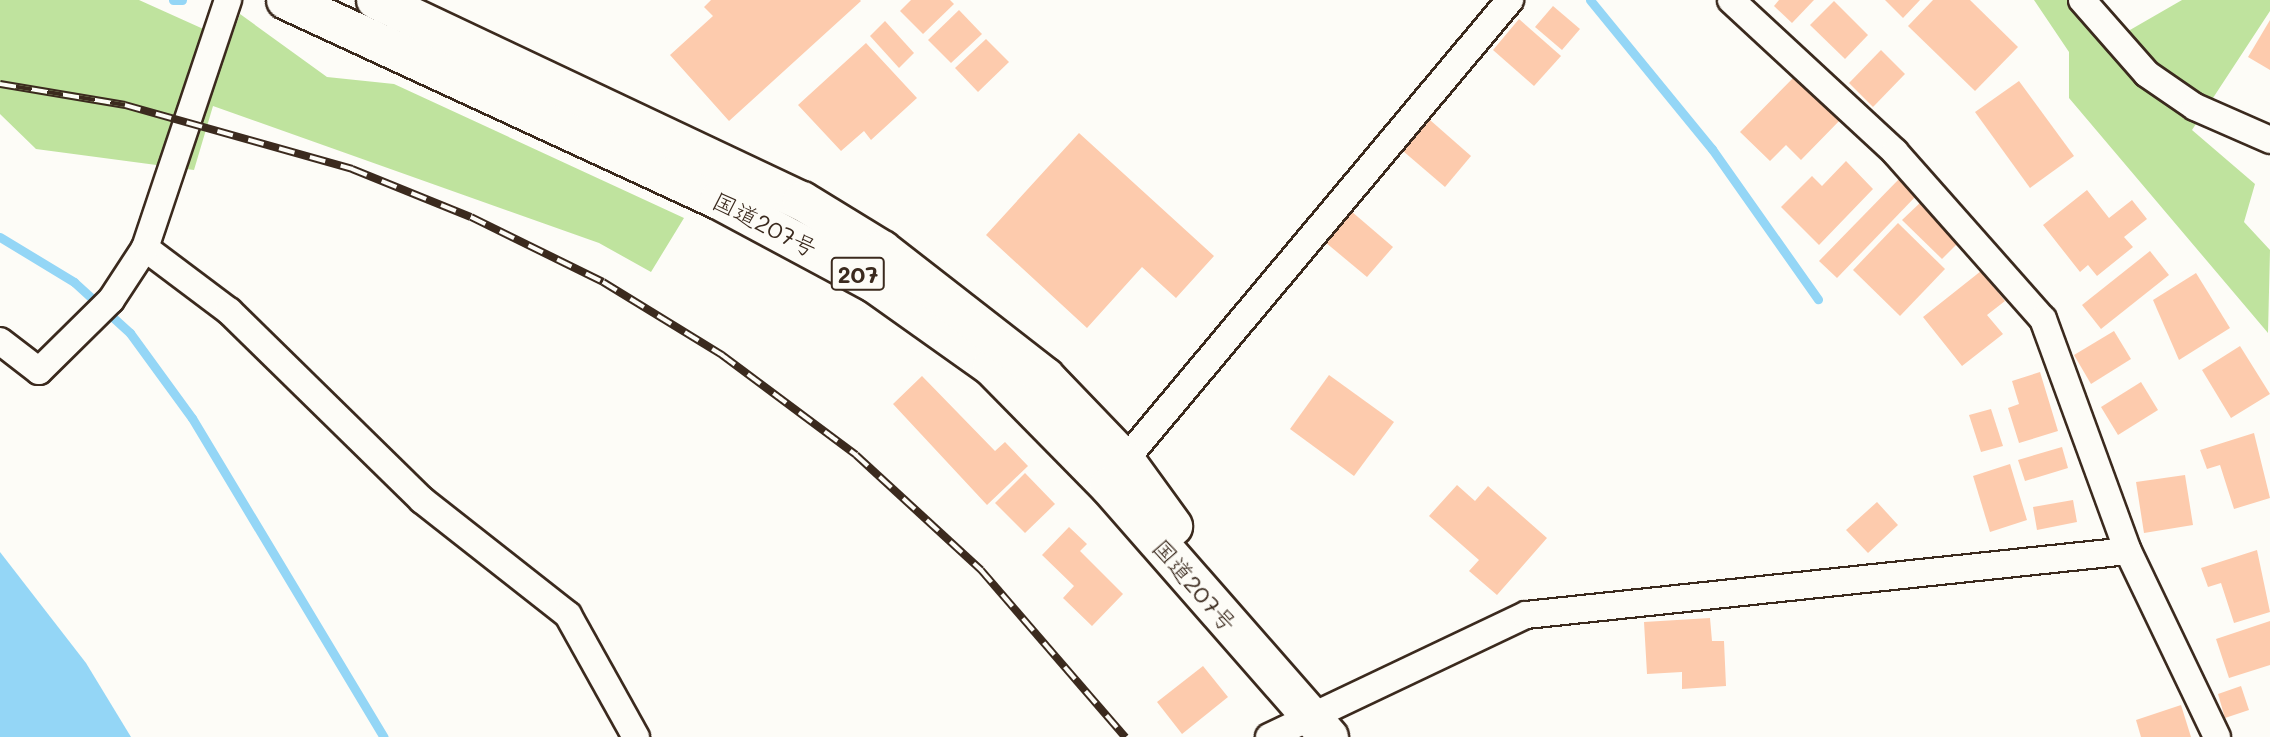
<!DOCTYPE html>
<html>
<head>
<meta charset="utf-8">
<style>
  body { margin:0 }
  #map { position:relative; width:2270px; height:737px; overflow:hidden; background:#fdfcf7; font-family:Mali,"Klee One",sans-serif }
  div>[style] { position:absolute }
  [style*='--x'] { left:calc(var(--x)*1px); top:calc(var(--y)*1px); width:calc(var(--w)*1px); rotate:calc(var(--a)*1deg) }
  .green>* { inset:0; background:#bfe39e }
  .water>* { inset:0; background:#94d6f6 }
  .stream>* { height:9px; margin:-4.5px; padding:0 4.5px; transform-origin:4.5px; border-radius:4.5px; background:#94d6f6 }
  .building>* { inset:0; background:#fdcbad }
  .roads { filter:drop-shadow(2px 0 #3b2a1e) drop-shadow(-2px 0 #3b2a1e) drop-shadow(0 2px #3b2a1e) drop-shadow(0 -2px #3b2a1e) }
  .street>* { height:26px; margin:-13px; padding:0 13px; transform-origin:13px; border-radius:13px; background:#fdfcf7 }
  .highway>* { height:38px; margin:-19px; padding:0 19px; transform-origin:19px; border-radius:19px; background:#fdfcf7 }
  .rail>* { height:8px; margin-top:-4px; transform-origin:0; background:repeating-linear-gradient(90deg,#fdfcf7 0 16px,#3b2a1e 0 32px); box-sizing:border-box; border-block:2px solid #3b2a1e }
  span { translate:-50% -50%; white-space:nowrap; text-align:center; line-height:1.15; -webkit-text-stroke:7px #fdfcf7; paint-order:stroke }
  .shield-label span { padding:2px 5px; background:#fdfcf7; border:2px solid; border-radius:5px; -webkit-text-stroke-width:0 }
  .shield-label { font-size:23px; color:#3b2a1e; font-weight:700 }
  .street-label { font-size:24px; color:#3b2a1e }
</style>
</head>
<body>
<div id="map">
  <div class="green">
    <div style="clip-path:polygon(0 0,139px 0,230px 41px,240px 14px,327px 77px,394px 84px,684px 218px,651px 272px,599px 243px,213px 106px,194px 170px,36px 149px,0 114px)"></div>
    <div style="clip-path:polygon(2034px 0,2094px 0,2123px 34px,2182px 0,2270px 0,2270px 11px,2192px 130px,2255px 184px,2244px 222px,2270px 250px,2268px 333px,2069px 98px,2069px 52px)"></div>
  </div>
  <div class="water">
    <div style="clip-path:polygon(0 552px,86px 663px,131px 737px,0 737px)"></div>
  </div>
  <div class="stream">
    <div style="--x:173;--y:0;--w:9;--a:0"></div>
    <div style="--x:1590;--y:0;--w:193;--a:50.7"></div>
    <div style="--x:1712;--y:149;--w:184;--a:54.8"></div>
    <div style="--x:0;--y:237;--w:87;--a:31.3"></div>
    <div style="--x:74;--y:282;--w:76;--a:42.3"></div>
    <div style="--x:130;--y:333;--w:105;--a:53.9"></div>
    <div style="--x:192;--y:418;--w:372;--a:59"></div>
  </div>
  <div class="building">
    <div style="clip-path:polygon(711px 0,860px 0,861px 1px,729px 121px,670px 55px,713px 16px,704px 7px)"></div>
    <div style="clip-path:polygon(911px 0,950px 0,954px 4px,923px 34px,900px 11px)"></div>
    <div style="clip-path:polygon(1779px 0,1814px 0,1792px 23px,1774px 6px)"></div>
    <div style="clip-path:polygon(1885px 0,1920px 0,1903px 18px)"></div>
    <div style="clip-path:polygon(1933px 0,1970px 0,2018px 47px,1975px 91px,1908px 26px)"></div>
    <div style="clip-path:polygon(1834px 1px,1868px 35px,1845px 59px,1810px 25px)"></div>
    <div style="clip-path:polygon(1553px 6px,1580px 29px,1562px 50px,1535px 27px)"></div>
    <div style="clip-path:polygon(959px 10px,982px 34px,951px 63px,928px 40px)"></div>
    <div style="clip-path:polygon(1519px 19px,1561px 56px,1534px 86px,1493px 50px)"></div>
    <div style="clip-path:polygon(2270px 20px,2270px 70px,2248px 57px)"></div>
    <div style="clip-path:polygon(885px 21px,914px 53px,899px 68px,870px 36px)"></div>
    <div style="clip-path:polygon(986px 39px,1009px 62px,978px 92px,955px 68px)"></div>
    <div style="clip-path:polygon(866px 43px,917px 98px,871px 140px,864px 131px,841px 151px,798px 105px)"></div>
    <div style="clip-path:polygon(1881px 50px,1905px 74px,1873px 107px,1849px 83px)"></div>
    <div style="clip-path:polygon(1798px 73px,1843px 117px,1801px 160px,1786px 145px,1770px 161px,1740px 132px)"></div>
    <div style="clip-path:polygon(2019px 81px,2074px 156px,2030px 188px,1975px 112px)"></div>
    <div style="clip-path:polygon(1430px 120px,1471px 156px,1445px 187px,1403px 151px)"></div>
    <div style="clip-path:polygon(1079px 133px,1214px 256px,1176px 298px,1142px 267px,1087px 328px,986px 235px)"></div>
    <div style="clip-path:polygon(1846px 161px,1873px 189px,1819px 245px,1781px 207px,1812px 176px,1822px 186px)"></div>
    <div style="clip-path:polygon(1900px 178px,1917px 195px,1837px 278px,1819px 261px)"></div>
    <div style="clip-path:polygon(2087px 190px,2109px 218px,2132px 200px,2147px 219px,2124px 237px,2133px 247px,2097px 276px,2088px 265px,2080px 272px,2043px 225px)"></div>
    <div style="clip-path:polygon(1922px 201px,1961px 240px,1942px 259px,1902px 220px)"></div>
    <div style="clip-path:polygon(1351px 211px,1393px 247px,1367px 277px,1325px 242px)"></div>
    <div style="clip-path:polygon(1898px 223px,1945px 269px,1900px 316px,1853px 270px)"></div>
    <div style="clip-path:polygon(2150px 251px,2169px 275px,2101px 329px,2082px 305px)"></div>
    <div style="clip-path:polygon(1981px 271px,2005px 301px,1987px 315px,2003px 334px,1962px 366px,1923px 317px)"></div>
    <div style="clip-path:polygon(2196px 273px,2230px 328px,2179px 360px,2153px 300px)"></div>
    <div style="clip-path:polygon(2114px 331px,2131px 359px,2091px 384px,2074px 355px)"></div>
    <div style="clip-path:polygon(2240px 346px,2270px 394px,2231px 418px,2202px 370px)"></div>
    <div style="clip-path:polygon(2040px 372px,2058px 431px,2019px 443px,2008px 408px,2019px 404px,2012px 381px)"></div>
    <div style="clip-path:polygon(1329px 375px,1394px 422px,1354px 476px,1290px 429px)"></div>
    <div style="clip-path:polygon(922px 376px,995px 451px,1005px 442px,1028px 466px,987px 505px,893px 404px)"></div>
    <div style="clip-path:polygon(2141px 382px,2158px 410px,2118px 435px,2101px 407px)"></div>
    <div style="clip-path:polygon(1991px 409px,2003px 446px,1981px 452px,1969px 415px)"></div>
    <div style="clip-path:polygon(2254px 433px,2270px 498px,2234px 509px,2220px 465px,2207px 469px,2200px 450px)"></div>
    <div style="clip-path:polygon(2062px 447px,2068px 468px,2025px 481px,2018px 460px)"></div>
    <div style="clip-path:polygon(2010px 464px,2027px 520px,1990px 532px,1973px 476px)"></div>
    <div style="clip-path:polygon(1025px 473px,1055px 504px,1025px 533px,995px 503px)"></div>
    <div style="clip-path:polygon(2185px 475px,2193px 525px,2144px 533px,2136px 482px)"></div>
    <div style="clip-path:polygon(1457px 485px,1475px 501px,1488px 486px,1547px 538px,1497px 595px,1469px 571px,1479px 560px,1429px 516px)"></div>
    <div style="clip-path:polygon(2073px 500px,2077px 522px,2037px 530px,2033px 507px)"></div>
    <div style="clip-path:polygon(1877px 502px,1898px 525px,1868px 553px,1846px 530px)"></div>
    <div style="clip-path:polygon(1069px 527px,1087px 544px,1080px 551px,1123px 594px,1092px 626px,1063px 598px,1074px 586px,1042px 555px)"></div>
    <div style="clip-path:polygon(2257px 550px,2270px 612px,2234px 623px,2221px 583px,2208px 587px,2201px 568px)"></div>
    <div style="clip-path:polygon(1710px 618px,1712px 641px,1724px 641px,1726px 686px,1682px 689px,1682px 672px,1647px 674px,1644px 622px)"></div>
    <div style="clip-path:polygon(2270px 621px,2270px 665px,2229px 678px,2216px 639px)"></div>
    <div style="clip-path:polygon(1203px 666px,1228px 697px,1182px 734px,1157px 702px)"></div>
    <div style="clip-path:polygon(2241px 686px,2249px 710px,2225px 718px,2218px 694px)"></div>
    <div style="clip-path:polygon(2181px 705px,2191px 737px,2141px 737px,2136px 720px)"></div>
  </div>
  <div class="roads">
    <div class="street">
      <div style="--x:1731;--y:0;--w:224;--a:42.8"></div>
      <div style="--x:1895;--y:152;--w:223;--a:48.5"></div>
      <div style="--x:2043;--y:319;--w:247;--a:69.9"></div>
      <div style="--x:2128;--y:551;--w:206;--a:64.4"></div>
      <div style="--x:2082;--y:0;--w:98;--a:48.7"></div>
      <div style="--x:2147;--y:74;--w:58;--a:34.5"></div>
      <div style="--x:2195;--y:107;--w:82;--a:23.7"></div>
      <div style="--x:145;--y:248;--w:105;--a:36.9"></div>
      <div style="--x:229;--y:311;--w:270;--a:44.4"></div>
      <div style="--x:422;--y:500;--w:186;--a:38.2"></div>
      <div style="--x:568;--y:615;--w:140;--a:60.9"></div>
      <div style="--x:0;--y:341;--w:49;--a:37.6"></div>
      <div style="--x:39;--y:371;--w:101;--a:-44.6"></div>
      <div style="--x:111;--y:300;--w:62;--a:-56.8"></div>
      <div style="--x:145;--y:248;--w:262;--a:-71.5"></div>
      <div style="--x:1125;--y:460;--w:600;--a:-50.07"></div>
      <div style="--x:1269;--y:737;--w:284;--a:-25.4"></div>
      <div style="--x:1526;--y:615;--w:605;--a:-6.07"></div>
    </div>
    <div class="highway">
      <div style="--x:286;--y:0;--w:477;--a:24.8"></div>
      <div style="--x:719;--y:200;--w:176;--a:28.2"></div>
      <div style="--x:874;--y:283;--w:145;--a:35.4"></div>
      <div style="--x:992;--y:367;--w:167;--a:45.5"></div>
      <div style="--x:1109;--y:486;--w:334;--a:48.8"></div>
      <div style="--x:376;--y:0;--w:471;--a:25.3"></div>
      <div style="--x:802;--y:201;--w:94;--a:31.5"></div>
      <div style="--x:882;--y:250;--w:207;--a:37.9"></div>
      <div style="--x:1045;--y:377;--w:115;--a:46.1"></div>
      <div style="--x:1125;--y:460;--w:82;--a:54"></div>
    </div>
  </div>
  <div class="rail">
    <div style="--x:0;--y:84;--w:127;--a:9.5"></div>
    <div style="--x:125;--y:105;--w:236;--a:15.7"></div>
    <div style="--x:352;--y:169;--w:128;--a:22"></div>
    <div style="--x:471;--y:217;--w:147;--a:26.2"></div>
    <div style="--x:603;--y:282;--w:140;--a:31.5"></div>
    <div style="--x:722;--y:355;--w:167;--a:36.7"></div>
    <div style="--x:856;--y:455;--w:170;--a:42.6"></div>
    <div style="--x:981;--y:570;--w:221;--a:49.2"></div>
  </div>
  <div class="shield-label">
    <span style="left:858px;top:274px">207</span>
  </div>
  <div class="street-label">
    <span style="left:765px;top:224px;rotate:27deg">国道207号</span>
    <span style="left:1195px;top:585px;rotate:49deg">国道207号</span>
  </div>
</div>
</body>
</html>
